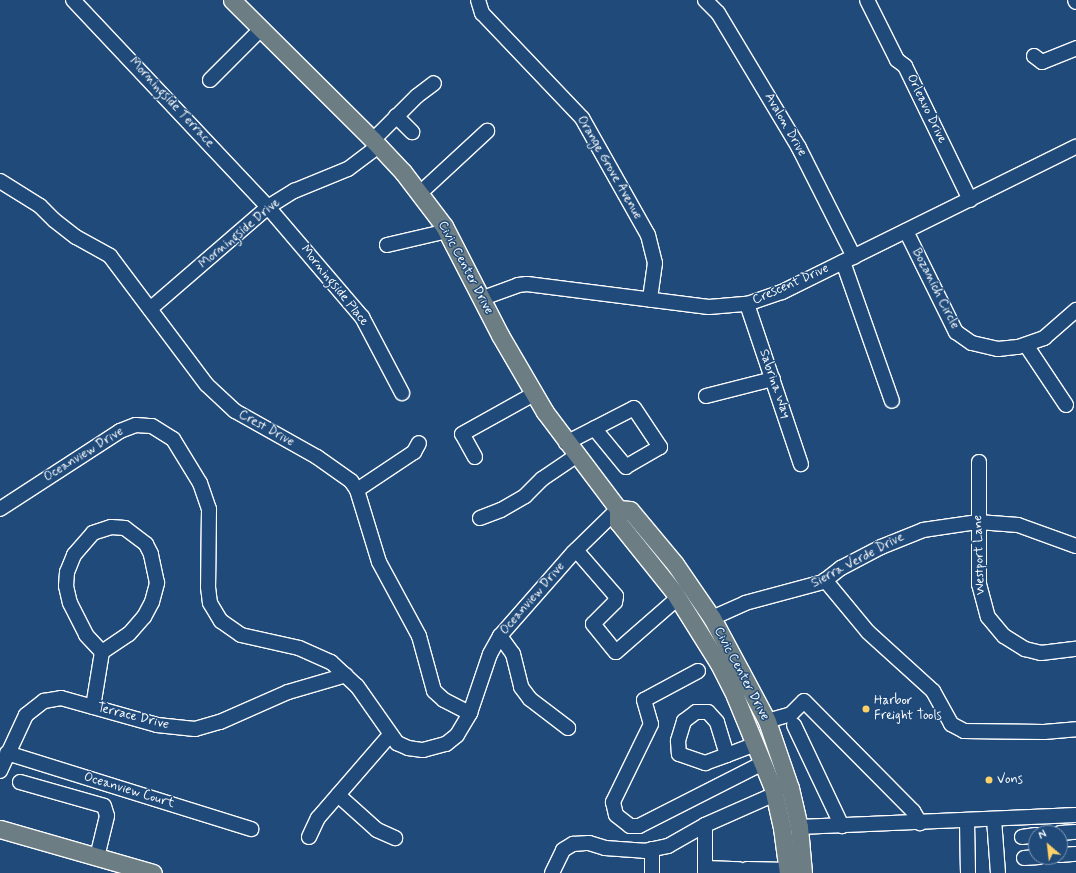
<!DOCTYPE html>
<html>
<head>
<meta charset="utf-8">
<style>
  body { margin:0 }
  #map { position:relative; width:1076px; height:873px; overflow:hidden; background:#1f4a7a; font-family:Mynerve,sans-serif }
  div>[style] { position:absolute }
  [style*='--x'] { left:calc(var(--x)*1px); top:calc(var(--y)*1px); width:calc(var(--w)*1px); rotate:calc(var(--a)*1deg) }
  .roads { filter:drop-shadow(1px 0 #fff) drop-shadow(-1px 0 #fff) drop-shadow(0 1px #fff) drop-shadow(0 -1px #fff) }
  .minor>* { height:14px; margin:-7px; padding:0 7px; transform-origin:7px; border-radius:7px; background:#1f4a7a }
  .major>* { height:17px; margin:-8.5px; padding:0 8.5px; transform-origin:8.5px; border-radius:8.5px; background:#6c7e84 }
  .dots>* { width:11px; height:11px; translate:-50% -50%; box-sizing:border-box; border:2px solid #1f4a7a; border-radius:50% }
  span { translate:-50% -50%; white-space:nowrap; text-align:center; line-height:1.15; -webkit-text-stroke:3px #1f4a7a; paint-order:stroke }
  .street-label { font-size:13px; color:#fff }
  .poi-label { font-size:13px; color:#fff }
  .left { translate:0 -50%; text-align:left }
  .north { position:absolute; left:1028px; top:825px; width:40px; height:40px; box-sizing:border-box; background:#1f4a7a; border:1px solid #7992af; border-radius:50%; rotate:332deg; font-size:11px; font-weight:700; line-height:16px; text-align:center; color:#fff }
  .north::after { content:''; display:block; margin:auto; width:14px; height:18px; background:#ffd166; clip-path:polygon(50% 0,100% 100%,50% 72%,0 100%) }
</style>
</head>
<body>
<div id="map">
  <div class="roads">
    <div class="minor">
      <div style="--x:73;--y:0;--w:284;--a:46.7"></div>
      <div style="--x:268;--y:207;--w:145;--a:49.5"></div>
      <div style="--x:362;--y:317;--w:86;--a:62.2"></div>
      <div style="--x:478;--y:0;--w:14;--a:73"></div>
      <div style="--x:482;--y:13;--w:145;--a:46.4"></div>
      <div style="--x:582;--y:118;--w:134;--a:60.6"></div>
      <div style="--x:648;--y:235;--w:29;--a:76"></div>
      <div style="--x:655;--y:263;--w:37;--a:98"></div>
      <div style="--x:705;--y:0;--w:18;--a:45"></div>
      <div style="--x:718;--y:13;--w:157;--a:59"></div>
      <div style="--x:799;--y:148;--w:122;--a:63.2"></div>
      <div style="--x:867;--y:0;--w:67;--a:63.4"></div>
      <div style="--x:897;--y:60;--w:10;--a:37"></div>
      <div style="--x:905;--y:66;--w:149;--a:64.1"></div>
      <div style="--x:1075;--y:0;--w:2;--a:63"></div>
      <div style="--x:1034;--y:56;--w:10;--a:37"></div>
      <div style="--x:1042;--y:62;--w:37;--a:-22"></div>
      <div style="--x:210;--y:80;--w:72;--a:-45"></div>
      <div style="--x:396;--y:116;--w:23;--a:45"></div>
      <div style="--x:373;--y:140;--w:62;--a:-45"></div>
      <div style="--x:417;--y:96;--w:21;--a:-37"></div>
      <div style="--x:0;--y:181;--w:47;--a:32"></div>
      <div style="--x:40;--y:206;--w:20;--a:45"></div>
      <div style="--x:54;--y:220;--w:28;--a:38"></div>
      <div style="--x:76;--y:237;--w:39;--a:29"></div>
      <div style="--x:110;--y:256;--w:161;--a:53.1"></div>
      <div style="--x:207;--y:385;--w:38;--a:43"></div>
      <div style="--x:235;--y:411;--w:94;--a:29.3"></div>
      <div style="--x:317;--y:457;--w:42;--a:35.2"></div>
      <div style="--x:351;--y:481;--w:11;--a:56"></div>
      <div style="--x:357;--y:490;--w:75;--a:73"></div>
      <div style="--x:379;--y:562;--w:84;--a:61.6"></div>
      <div style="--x:419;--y:636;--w:57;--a:74.7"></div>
      <div style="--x:434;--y:691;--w:13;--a:42"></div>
      <div style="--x:444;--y:700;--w:29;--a:27"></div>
      <div style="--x:419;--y:194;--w:93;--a:-42.8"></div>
      <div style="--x:906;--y:231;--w:113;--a:63.7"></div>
      <div style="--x:956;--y:332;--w:19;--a:35"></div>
      <div style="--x:972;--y:343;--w:27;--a:13"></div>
      <div style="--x:998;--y:349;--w:20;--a:-6"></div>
      <div style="--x:1018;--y:347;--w:28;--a:-19"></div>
      <div style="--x:1044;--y:338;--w:43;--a:-41.2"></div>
      <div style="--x:387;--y:245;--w:62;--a:-13.1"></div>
      <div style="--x:843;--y:262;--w:147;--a:70.6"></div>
      <div style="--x:483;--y:298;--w:37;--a:-20"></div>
      <div style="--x:518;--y:285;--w:9;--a:-6"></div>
      <div style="--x:527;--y:284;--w:183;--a:7.2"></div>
      <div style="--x:709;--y:307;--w:38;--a:-5"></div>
      <div style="--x:747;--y:304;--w:37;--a:-19"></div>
      <div style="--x:782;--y:292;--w:328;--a:-26.3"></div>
      <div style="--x:747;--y:304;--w:169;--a:71.4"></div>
      <div style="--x:150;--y:309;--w:156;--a:-40.8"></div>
      <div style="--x:268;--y:207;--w:31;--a:-32"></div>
      <div style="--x:294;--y:191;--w:58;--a:-22.2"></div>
      <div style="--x:348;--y:169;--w:38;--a:-37"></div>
      <div style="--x:1026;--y:345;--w:72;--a:56.3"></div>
      <div style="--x:706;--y:396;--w:69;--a:-14.2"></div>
      <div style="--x:566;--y:443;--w:76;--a:-27.2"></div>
      <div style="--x:634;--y:408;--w:47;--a:56.3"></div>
      <div style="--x:660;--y:447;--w:39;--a:150"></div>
      <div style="--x:626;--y:467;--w:50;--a:-129.4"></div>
      <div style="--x:475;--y:457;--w:26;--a:-119"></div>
      <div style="--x:462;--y:434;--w:82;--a:-29.1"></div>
      <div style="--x:979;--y:462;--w:122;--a:90"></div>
      <div style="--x:979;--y:584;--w:34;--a:75"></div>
      <div style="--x:988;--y:617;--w:25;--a:50"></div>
      <div style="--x:1004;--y:636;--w:25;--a:32"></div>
      <div style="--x:1025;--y:649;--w:16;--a:14"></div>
      <div style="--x:1041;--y:653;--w:35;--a:-7"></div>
      <div style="--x:357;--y:490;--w:69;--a:-33.7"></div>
      <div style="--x:414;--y:452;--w:10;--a:-61"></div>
      <div style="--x:0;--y:509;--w:143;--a:-33"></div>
      <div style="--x:120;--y:431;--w:17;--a:-21"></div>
      <div style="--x:136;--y:425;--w:16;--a:4"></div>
      <div style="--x:152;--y:426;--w:25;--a:32"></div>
      <div style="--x:173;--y:439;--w:52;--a:58.5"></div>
      <div style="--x:200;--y:483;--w:28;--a:71"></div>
      <div style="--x:209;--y:509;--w:78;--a:90.7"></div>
      <div style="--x:208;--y:587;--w:16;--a:83"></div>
      <div style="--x:210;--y:603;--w:21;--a:59"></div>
      <div style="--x:221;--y:621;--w:24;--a:35"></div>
      <div style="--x:241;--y:635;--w:59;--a:12.6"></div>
      <div style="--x:299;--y:648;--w:35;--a:24"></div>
      <div style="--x:331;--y:662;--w:35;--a:43"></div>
      <div style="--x:357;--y:686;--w:70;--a:54.9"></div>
      <div style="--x:397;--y:743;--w:12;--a:24"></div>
      <div style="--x:408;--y:748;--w:15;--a:8"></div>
      <div style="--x:423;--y:750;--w:24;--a:-15"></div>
      <div style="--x:446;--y:744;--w:14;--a:-39"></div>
      <div style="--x:457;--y:735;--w:26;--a:-59"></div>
      <div style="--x:470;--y:713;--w:62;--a:-71.3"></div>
      <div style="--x:490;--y:654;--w:21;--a:-61"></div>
      <div style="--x:500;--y:636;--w:111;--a:-48.7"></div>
      <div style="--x:573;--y:553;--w:63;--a:-44.4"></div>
      <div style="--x:480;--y:518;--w:22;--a:-21"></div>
      <div style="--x:501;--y:510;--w:28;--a:-30"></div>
      <div style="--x:525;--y:496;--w:24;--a:-45"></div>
      <div style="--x:542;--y:479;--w:41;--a:-34.1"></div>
      <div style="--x:576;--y:550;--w:61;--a:49"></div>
      <div style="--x:616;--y:596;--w:6;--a:99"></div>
      <div style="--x:615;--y:602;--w:31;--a:135"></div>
      <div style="--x:593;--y:624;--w:36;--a:51"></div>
      <div style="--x:616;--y:652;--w:82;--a:-41.1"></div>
      <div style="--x:825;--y:580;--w:67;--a:50.4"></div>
      <div style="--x:868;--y:632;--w:88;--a:42.2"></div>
      <div style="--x:933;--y:691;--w:38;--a:61"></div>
      <div style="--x:951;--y:724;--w:15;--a:28"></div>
      <div style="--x:964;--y:731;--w:80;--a:0.7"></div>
      <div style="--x:1044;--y:732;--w:32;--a:-5"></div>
      <div style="--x:712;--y:618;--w:36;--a:-24"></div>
      <div style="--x:745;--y:603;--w:81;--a:-15.1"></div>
      <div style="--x:823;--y:582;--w:23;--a:-38"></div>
      <div style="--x:841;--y:568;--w:45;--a:-27.7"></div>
      <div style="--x:881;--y:547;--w:45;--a:-22"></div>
      <div style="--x:923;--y:530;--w:56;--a:-8.3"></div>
      <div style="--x:978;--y:522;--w:40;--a:4.3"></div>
      <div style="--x:1018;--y:525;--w:62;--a:19.9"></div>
      <div style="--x:500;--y:636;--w:22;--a:54"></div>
      <div style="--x:513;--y:654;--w:34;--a:76"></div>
      <div style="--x:521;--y:687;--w:15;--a:53"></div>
      <div style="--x:530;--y:699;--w:48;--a:37.3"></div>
      <div style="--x:698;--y:671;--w:61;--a:151.8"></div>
      <div style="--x:644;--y:700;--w:25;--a:74"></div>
      <div style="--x:651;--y:724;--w:87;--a:116"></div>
      <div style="--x:613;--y:802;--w:13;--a:77"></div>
      <div style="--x:616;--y:815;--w:18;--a:38"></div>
      <div style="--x:630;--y:826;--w:9;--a:0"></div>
      <div style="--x:639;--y:826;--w:139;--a:-26.9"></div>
      <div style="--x:93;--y:707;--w:56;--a:-80.7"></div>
      <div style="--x:102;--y:652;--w:32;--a:-34"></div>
      <div style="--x:129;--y:634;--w:23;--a:-49"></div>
      <div style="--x:144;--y:617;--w:17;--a:-62"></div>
      <div style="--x:152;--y:602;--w:20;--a:-75"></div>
      <div style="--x:157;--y:583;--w:30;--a:-102"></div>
      <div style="--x:151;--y:554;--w:11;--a:-117"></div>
      <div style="--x:146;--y:544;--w:26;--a:-143"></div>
      <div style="--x:125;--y:528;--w:14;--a:-176"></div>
      <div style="--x:111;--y:527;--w:19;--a:162"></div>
      <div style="--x:93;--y:533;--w:29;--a:131"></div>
      <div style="--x:74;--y:555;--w:18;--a:112"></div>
      <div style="--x:67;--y:572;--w:14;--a:94"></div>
      <div style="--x:66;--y:586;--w:17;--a:77"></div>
      <div style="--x:70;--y:603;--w:36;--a:63"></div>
      <div style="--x:86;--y:635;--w:23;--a:47"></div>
      <div style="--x:767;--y:721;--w:25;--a:-16"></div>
      <div style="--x:791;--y:714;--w:18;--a:-45"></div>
      <div style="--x:804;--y:701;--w:155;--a:45.3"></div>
      <div style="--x:913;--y:811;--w:14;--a:60"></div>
      <div style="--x:794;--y:725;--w:112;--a:64.6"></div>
      <div style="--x:7;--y:753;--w:256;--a:17.3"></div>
      <div style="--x:727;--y:755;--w:34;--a:-107"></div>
      <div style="--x:717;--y:722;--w:13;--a:-132"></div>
      <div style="--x:708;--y:712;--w:12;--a:180"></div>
      <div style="--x:696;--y:712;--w:15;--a:143"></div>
      <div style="--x:684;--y:721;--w:21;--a:107"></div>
      <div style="--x:678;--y:741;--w:13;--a:86"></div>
      <div style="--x:679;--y:754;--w:28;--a:19"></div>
      <div style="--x:705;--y:763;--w:23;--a:-20"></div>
      <div style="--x:727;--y:755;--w:30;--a:-21"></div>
      <div style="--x:0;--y:771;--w:62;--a:-65.1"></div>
      <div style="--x:26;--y:715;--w:23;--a:-38"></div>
      <div style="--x:44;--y:701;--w:17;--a:-10"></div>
      <div style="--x:61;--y:698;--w:100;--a:15.7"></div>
      <div style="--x:157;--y:725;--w:38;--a:6"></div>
      <div style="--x:195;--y:729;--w:26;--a:-16"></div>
      <div style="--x:220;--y:722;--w:74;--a:-23.8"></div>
      <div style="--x:288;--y:692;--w:60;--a:-16.3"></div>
      <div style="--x:20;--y:782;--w:87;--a:15.9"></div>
      <div style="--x:104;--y:806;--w:10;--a:73"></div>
      <div style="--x:107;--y:816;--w:42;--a:103.7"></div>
      <div style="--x:338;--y:795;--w:52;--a:41.9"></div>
      <div style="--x:377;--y:830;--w:20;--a:24"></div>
      <div style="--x:994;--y:819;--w:54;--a:85.8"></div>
      <div style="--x:967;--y:821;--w:52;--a:88.9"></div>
      <div style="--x:705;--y:825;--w:48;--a:90"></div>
      <div style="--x:799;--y:827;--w:277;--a:-2.5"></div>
      <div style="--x:1060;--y:833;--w:16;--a:-4"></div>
      <div style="--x:309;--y:837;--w:21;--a:-65"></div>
      <div style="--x:318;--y:818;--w:110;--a:-49.1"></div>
      <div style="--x:1022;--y:837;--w:14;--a:-8"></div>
      <div style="--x:1060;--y:855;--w:16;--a:-4"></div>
      <div style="--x:1024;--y:858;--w:15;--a:-4"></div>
      <div style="--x:705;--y:868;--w:34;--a:2"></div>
      <div style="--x:747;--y:869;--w:41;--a:1.4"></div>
      <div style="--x:552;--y:873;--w:25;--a:-64"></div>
      <div style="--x:563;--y:850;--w:12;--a:-31"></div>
      <div style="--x:573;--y:844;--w:16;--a:-4"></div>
      <div style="--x:589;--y:843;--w:17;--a:17"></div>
      <div style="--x:605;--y:848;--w:39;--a:4"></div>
      <div style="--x:644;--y:851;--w:25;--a:-12"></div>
      <div style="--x:668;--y:846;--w:43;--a:-29.6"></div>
      <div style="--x:705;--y:825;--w:77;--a:-23.9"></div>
      <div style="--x:652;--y:873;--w:24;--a:-90"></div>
    </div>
    <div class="major">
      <div style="--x:232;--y:0;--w:199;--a:44.8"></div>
      <div style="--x:373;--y:140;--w:44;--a:46.8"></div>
      <div style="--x:403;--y:172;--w:68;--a:52.8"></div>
      <div style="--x:444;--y:226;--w:123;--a:62.8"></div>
      <div style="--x:500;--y:335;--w:89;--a:59.7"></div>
      <div style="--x:545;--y:412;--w:121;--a:53"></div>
      <div style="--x:618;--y:509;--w:13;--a:90"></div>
      <div style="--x:618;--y:522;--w:90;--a:51.3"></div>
      <div style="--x:674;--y:592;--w:85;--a:58"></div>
      <div style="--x:719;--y:664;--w:36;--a:63"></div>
      <div style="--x:735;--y:696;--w:100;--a:67.6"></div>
      <div style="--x:773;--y:788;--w:41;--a:77.3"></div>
      <div style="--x:782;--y:828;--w:45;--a:82.4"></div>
      <div style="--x:618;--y:509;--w:12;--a:5"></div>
      <div style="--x:630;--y:510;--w:70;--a:50.2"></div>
      <div style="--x:675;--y:564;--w:65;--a:55.6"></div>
      <div style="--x:712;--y:618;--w:61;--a:61.8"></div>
      <div style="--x:741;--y:672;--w:55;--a:62"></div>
      <div style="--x:767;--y:721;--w:71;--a:71.1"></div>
      <div style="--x:790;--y:788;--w:40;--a:77"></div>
      <div style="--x:799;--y:827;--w:46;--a:85"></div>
      <div style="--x:0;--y:829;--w:159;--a:16"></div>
    </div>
  </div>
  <div class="dots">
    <div style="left:866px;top:709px;background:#ffd166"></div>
    <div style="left:989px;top:780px;background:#ffd166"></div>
  </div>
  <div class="street-label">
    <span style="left:171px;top:103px;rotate:47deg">Morningside Terrace</span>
    <span style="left:926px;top:109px;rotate:64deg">Orleavo Drive</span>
    <span style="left:785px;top:125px;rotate:60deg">Avalon Drive</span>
    <span style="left:609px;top:168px;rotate:60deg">Orange Grove Avenue</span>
    <span style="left:240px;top:234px;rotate:-40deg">Morningside Drive</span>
    <span style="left:465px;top:268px;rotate:62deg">Civic Center Drive</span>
    <span style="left:791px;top:285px;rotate:-24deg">Crescent Drive</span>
    <span style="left:334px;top:286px;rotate:51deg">Morningside Place</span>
    <span style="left:935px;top:289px;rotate:63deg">Bozanich Circle</span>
    <span style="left:774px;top:384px;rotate:71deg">Sabrina Way</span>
    <span style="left:266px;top:429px;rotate:29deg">Crest Drive</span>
    <span style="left:84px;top:455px;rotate:-32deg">Oceanview Drive</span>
    <span style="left:980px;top:555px;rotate:-92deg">Westport Lane</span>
    <span style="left:858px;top:561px;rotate:-28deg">Sierra Verde Drive</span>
    <span style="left:533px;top:599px;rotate:-49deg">Oceanview Drive</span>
    <span style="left:741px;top:674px;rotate:62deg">Civic Center Drive</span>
    <span style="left:133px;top:717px;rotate:14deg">Terrace Drive</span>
    <span style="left:129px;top:791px;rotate:17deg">Oceanview Court</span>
  </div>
  <div class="poi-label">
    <span class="left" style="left:874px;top:709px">Harbor<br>Freight Tools</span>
    <span class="left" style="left:997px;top:780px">Vons</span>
  </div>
  <div class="north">N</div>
</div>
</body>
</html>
